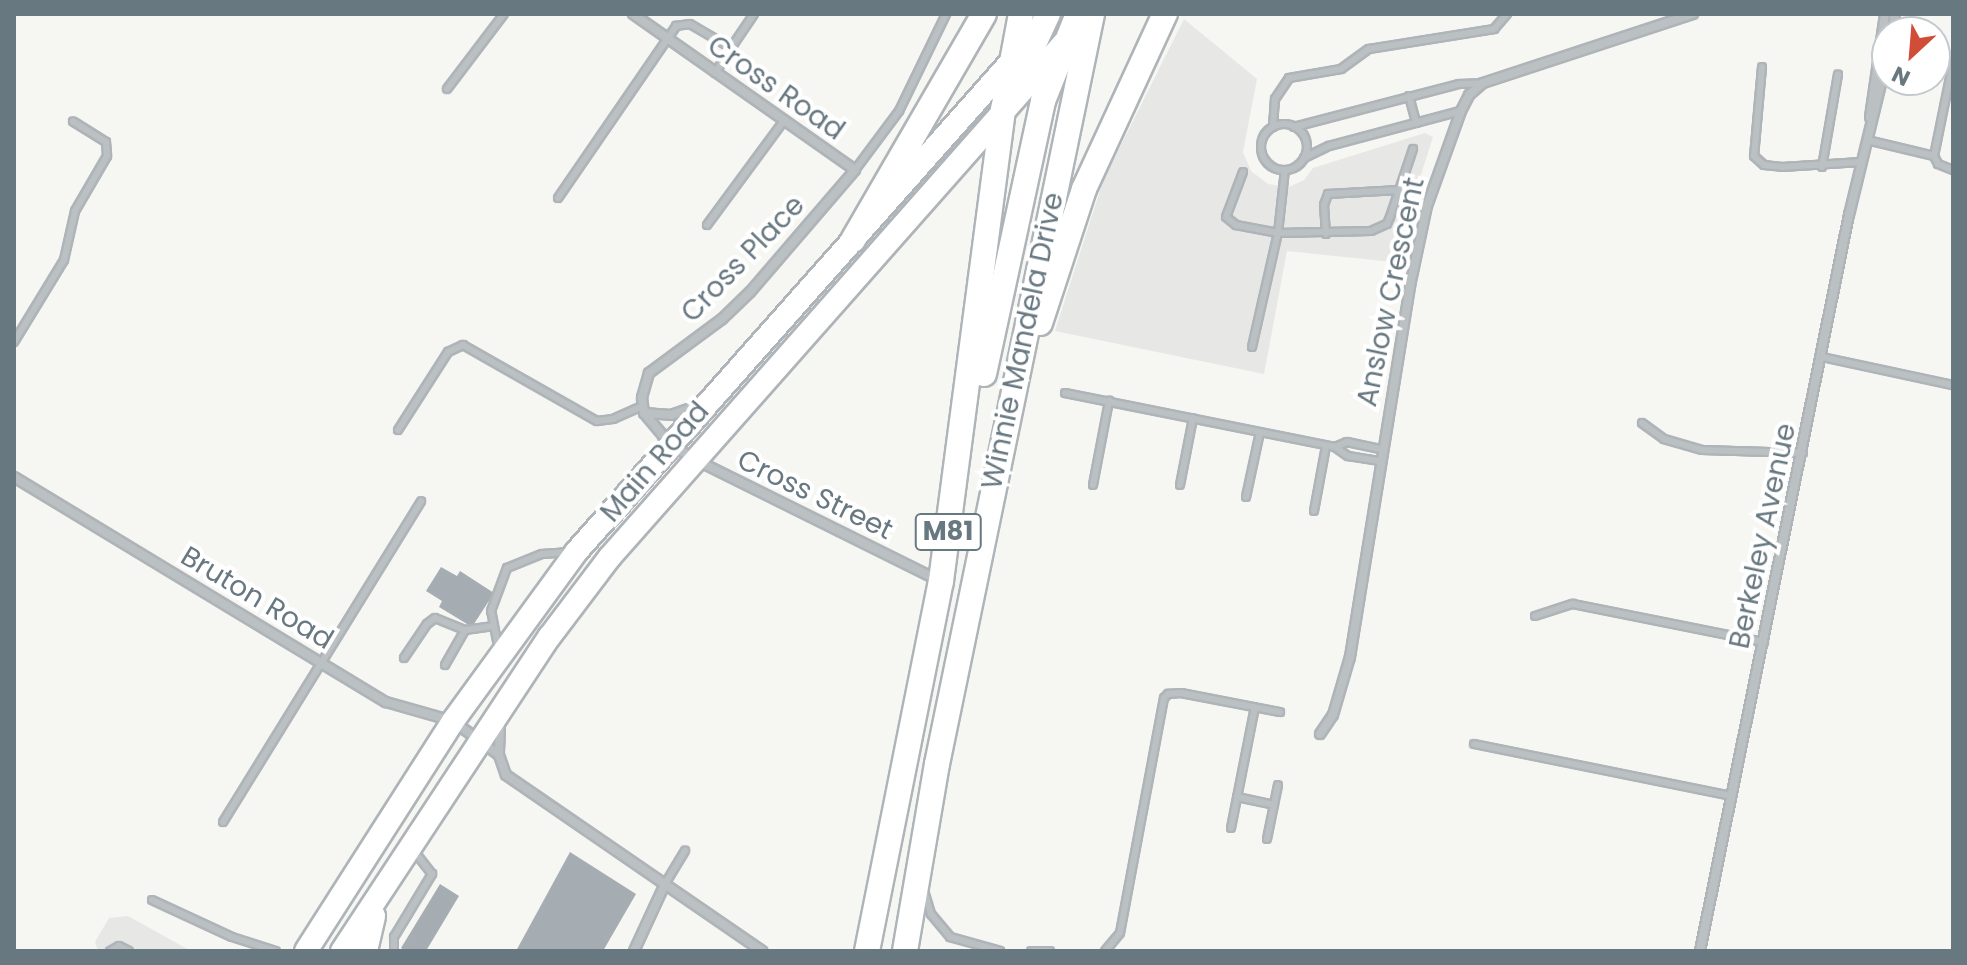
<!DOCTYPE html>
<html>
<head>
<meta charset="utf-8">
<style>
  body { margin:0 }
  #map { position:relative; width:1967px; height:965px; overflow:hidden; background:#f6f6f3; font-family:Poppins,sans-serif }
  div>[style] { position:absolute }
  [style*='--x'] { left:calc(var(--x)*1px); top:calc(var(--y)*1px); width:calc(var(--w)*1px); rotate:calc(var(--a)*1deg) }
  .built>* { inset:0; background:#e7e7e6 }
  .building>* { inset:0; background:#a6adb2 }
  .roads { filter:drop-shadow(2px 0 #aeb4b8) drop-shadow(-2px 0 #aeb4b8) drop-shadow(0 2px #aeb4b8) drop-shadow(0 -2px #aeb4b8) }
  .service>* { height:6px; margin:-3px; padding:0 3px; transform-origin:3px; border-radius:3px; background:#bbc0c3 }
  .service>.ring { margin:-3px; padding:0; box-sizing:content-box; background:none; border:6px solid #bbc0c3; border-radius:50% }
  .minor>* { height:8px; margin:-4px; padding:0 4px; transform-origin:4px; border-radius:4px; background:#bbc0c3 }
  .secondary>* { height:22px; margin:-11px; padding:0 11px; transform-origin:11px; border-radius:11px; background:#fff }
  .primary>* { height:24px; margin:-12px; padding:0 12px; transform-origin:12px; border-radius:12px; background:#fff }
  span { translate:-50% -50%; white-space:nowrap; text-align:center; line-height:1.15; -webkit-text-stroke:8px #fff; paint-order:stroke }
  .shield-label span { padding:2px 6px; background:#fff; border:2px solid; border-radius:6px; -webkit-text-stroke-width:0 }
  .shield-label { font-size:26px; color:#687881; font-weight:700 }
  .street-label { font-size:28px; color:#687881 }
  .frame { position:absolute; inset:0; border:16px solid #687881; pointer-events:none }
  .north { position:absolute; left:1871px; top:16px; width:80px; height:80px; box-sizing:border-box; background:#fff; border:2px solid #c3c9cd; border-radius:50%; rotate:206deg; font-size:22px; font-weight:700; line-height:32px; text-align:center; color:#687881 }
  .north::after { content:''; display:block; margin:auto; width:28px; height:36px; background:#d14d38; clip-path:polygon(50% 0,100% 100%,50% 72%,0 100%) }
</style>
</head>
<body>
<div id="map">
  <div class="built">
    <div style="clip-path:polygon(1184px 19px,1257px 79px,1243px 152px,1251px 171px,1268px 184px,1289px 187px,1304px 180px,1313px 168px,1425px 133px,1433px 137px,1393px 262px,1287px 251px,1264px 374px,1055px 331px,1103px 181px)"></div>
    <div style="clip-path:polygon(128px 916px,191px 951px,98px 951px,95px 942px,109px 918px)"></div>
  </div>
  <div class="building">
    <div style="clip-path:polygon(441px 567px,457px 576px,460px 571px,494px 593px,472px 627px,439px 607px,442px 601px,426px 591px)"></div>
    <div style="clip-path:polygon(570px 852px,636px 894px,603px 951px,516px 951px)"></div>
    <div style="clip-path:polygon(440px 884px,459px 896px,426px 951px,406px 951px,401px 948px)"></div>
  </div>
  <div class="roads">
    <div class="service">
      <div style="--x:1762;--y:67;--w:89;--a:95.1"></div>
      <div style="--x:1754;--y:156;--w:13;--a:42"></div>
      <div style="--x:1764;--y:165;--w:18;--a:6"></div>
      <div style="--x:1782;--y:167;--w:79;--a:-3.6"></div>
      <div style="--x:715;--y:73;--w:30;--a:-57"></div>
      <div style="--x:447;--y:89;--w:94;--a:-52.8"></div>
      <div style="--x:1409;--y:96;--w:28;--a:75"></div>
      <div class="ring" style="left:1261px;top:124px;width:40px;height:40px"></div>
      <div style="--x:1273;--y:127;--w:28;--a:-86"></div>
      <div style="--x:1275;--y:99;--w:25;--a:-56"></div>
      <div style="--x:1289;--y:78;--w:53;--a:-9.8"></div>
      <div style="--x:1341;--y:69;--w:34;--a:-36"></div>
      <div style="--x:1369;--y:49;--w:127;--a:-9.1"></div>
      <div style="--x:1494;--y:29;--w:20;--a:-49"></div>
      <div style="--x:1294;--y:127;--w:171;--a:-14.6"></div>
      <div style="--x:1459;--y:84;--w:24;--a:-2"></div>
      <div style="--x:1867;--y:140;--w:69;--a:13.4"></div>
      <div style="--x:1934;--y:156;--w:9;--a:63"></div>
      <div style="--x:1938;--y:164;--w:16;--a:22"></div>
      <div style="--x:1934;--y:156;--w:95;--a:-78.5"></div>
      <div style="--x:1304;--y:158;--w:28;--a:-26"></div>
      <div style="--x:1329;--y:146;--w:137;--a:-14.9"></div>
      <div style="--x:1822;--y:167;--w:94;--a:-80.2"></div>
      <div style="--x:855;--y:170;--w:74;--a:-53.3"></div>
      <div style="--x:899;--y:111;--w:108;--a:-64.1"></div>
      <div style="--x:1243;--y:172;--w:48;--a:110.7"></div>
      <div style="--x:1226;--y:217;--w:13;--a:39"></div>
      <div style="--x:1236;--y:225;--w:43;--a:10.8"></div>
      <div style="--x:1278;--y:233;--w:93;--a:-1.2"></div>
      <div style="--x:1371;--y:231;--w:17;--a:-24"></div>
      <div style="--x:1387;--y:224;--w:8;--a:-67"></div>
      <div style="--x:1390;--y:217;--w:72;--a:-71.3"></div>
      <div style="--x:558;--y:198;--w:209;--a:-55.5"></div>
      <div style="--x:676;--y:26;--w:14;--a:-8"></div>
      <div style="--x:690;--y:24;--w:48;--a:30.3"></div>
      <div style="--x:731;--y:48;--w:41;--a:-55.9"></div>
      <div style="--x:707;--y:225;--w:128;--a:-53.6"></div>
      <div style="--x:1326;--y:234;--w:29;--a:-94"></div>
      <div style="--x:1324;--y:205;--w:12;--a:-70"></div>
      <div style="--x:1328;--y:194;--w:71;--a:-3.2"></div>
      <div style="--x:14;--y:342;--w:96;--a:-58.6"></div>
      <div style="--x:64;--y:260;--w:50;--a:-77.3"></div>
      <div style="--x:75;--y:211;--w:64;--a:-59.8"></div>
      <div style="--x:107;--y:156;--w:14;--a:-94"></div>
      <div style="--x:106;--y:142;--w:39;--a:-148"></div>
      <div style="--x:1252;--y:347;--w:117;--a:-77.2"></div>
      <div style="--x:1278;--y:233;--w:63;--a:-83.7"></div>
      <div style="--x:1822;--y:357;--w:134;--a:12.1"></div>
      <div style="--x:1065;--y:393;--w:275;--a:11.3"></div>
      <div style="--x:1335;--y:447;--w:16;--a:35"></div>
      <div style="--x:1348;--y:456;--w:31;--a:9"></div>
      <div style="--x:1642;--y:423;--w:27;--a:36"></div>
      <div style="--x:1664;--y:439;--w:40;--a:16"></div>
      <div style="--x:1702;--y:450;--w:101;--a:1.7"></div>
      <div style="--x:398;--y:430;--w:93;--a:-57.3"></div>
      <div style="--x:448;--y:352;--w:17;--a:-25"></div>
      <div style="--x:463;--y:345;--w:154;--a:29.6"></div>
      <div style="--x:597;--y:421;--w:16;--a:-7"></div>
      <div style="--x:613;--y:419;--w:32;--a:-24"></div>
      <div style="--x:1335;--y:447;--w:13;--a:-23"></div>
      <div style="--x:1347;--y:442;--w:35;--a:12"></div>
      <div style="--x:1093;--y:485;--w:86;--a:-79.2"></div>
      <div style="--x:1180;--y:485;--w:68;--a:-79"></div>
      <div style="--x:1246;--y:497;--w:66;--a:-77.8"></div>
      <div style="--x:1314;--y:511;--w:66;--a:-79.5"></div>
      <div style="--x:1535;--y:616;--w:40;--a:-18"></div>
      <div style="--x:1573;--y:604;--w:195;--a:11.3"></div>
      <div style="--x:498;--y:646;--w:36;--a:-101"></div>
      <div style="--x:491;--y:611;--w:46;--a:-69.6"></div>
      <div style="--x:507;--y:568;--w:38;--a:-22"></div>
      <div style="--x:542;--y:554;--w:28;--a:-4"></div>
      <div style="--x:404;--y:658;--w:41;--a:-55.9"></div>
      <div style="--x:427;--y:624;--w:10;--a:-37"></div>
      <div style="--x:435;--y:618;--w:32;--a:22"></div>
      <div style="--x:445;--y:665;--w:40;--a:-60.3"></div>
      <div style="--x:465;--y:630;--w:27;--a:-8"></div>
      <div style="--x:1474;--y:744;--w:263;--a:11.4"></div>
      <div style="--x:1237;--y:797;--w:38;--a:12"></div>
      <div style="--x:223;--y:822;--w:377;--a:-58.3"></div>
      <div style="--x:1231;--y:828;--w:123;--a:-78.8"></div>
      <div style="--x:1267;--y:839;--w:55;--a:-78.5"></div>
      <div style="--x:665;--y:884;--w:39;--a:-59"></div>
      <div style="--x:924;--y:891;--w:24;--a:73"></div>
      <div style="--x:931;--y:914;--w:30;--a:50"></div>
      <div style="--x:950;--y:937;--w:52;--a:15.6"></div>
      <div style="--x:152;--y:900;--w:88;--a:24.8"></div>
      <div style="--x:232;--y:937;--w:46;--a:17.7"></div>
      <div style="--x:110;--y:951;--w:10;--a:-29"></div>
      <div style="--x:119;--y:946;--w:11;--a:27"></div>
      <div style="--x:394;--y:951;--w:14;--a:-90"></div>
      <div style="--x:394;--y:937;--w:74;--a:-58.9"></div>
      <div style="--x:432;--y:874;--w:31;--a:-128"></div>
      <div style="--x:1031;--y:951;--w:19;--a:0"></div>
      <div style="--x:1105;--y:951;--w:23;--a:-50"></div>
      <div style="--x:1120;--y:933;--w:239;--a:-79.4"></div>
      <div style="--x:1164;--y:698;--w:6;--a:-45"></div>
      <div style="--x:1168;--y:694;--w:13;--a:-4"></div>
      <div style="--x:1181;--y:693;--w:101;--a:10.9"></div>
    </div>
    <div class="minor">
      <div style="--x:633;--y:14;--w:271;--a:35.1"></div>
      <div style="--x:855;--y:170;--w:161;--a:130.7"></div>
      <div style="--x:750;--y:292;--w:39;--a:136"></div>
      <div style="--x:722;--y:319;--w:91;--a:143.5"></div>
      <div style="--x:649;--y:373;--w:26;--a:106"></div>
      <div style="--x:642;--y:398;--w:15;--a:82"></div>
      <div style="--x:644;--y:413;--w:42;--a:49.8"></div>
      <div style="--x:671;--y:445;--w:29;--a:31"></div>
      <div style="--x:696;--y:460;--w:268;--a:26.4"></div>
      <div style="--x:1892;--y:32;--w:18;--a:-81"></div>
      <div style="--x:1870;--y:117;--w:104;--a:-81.7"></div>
      <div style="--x:644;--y:413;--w:27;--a:4"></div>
      <div style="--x:671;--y:415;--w:28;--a:-19"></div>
      <div style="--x:14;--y:477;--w:435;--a:31.2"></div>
      <div style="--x:386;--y:702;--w:70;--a:15.8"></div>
      <div style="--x:453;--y:721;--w:57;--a:36.5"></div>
      <div style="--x:500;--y:724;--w:31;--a:92"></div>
      <div style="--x:499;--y:755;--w:21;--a:71"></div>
      <div style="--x:506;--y:775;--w:311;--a:34.5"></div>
      <div style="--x:1320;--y:734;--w:23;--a:-56"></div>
      <div style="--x:1333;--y:715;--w:60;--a:-73.7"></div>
      <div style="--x:1350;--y:657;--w:376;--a:-80.8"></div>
      <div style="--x:1410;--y:286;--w:82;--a:-78"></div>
      <div style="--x:1427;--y:206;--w:101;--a:-70.3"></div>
      <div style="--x:1461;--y:111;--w:18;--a:-63"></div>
      <div style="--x:1469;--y:95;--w:18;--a:-41"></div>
      <div style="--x:1483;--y:83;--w:221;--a:-18.2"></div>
      <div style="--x:634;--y:951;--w:74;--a:-65.2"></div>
      <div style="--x:1700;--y:951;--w:751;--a:-78.56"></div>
      <div style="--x:1849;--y:215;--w:161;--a:-76.3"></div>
    </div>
    <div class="secondary">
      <div style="--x:306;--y:951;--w:273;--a:-57.4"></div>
      <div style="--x:453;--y:721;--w:210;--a:-53.9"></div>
      <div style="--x:577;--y:551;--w:663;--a:-48.42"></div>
      <div style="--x:342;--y:951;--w:377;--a:-56.6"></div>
      <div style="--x:550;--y:636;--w:98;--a:-52.9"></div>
      <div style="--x:609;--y:558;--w:687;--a:-48.54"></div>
      <div style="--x:366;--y:951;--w:36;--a:-77"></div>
    </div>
    <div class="primary">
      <div style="--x:1015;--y:85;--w:78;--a:-65.1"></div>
      <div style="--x:853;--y:240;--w:261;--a:-59.9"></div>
      <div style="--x:1040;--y:323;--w:141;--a:-71.8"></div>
      <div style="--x:1084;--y:189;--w:193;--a:-65.2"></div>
      <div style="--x:984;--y:374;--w:279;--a:-77.8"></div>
      <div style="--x:1043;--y:101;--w:94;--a:-68.1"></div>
      <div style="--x:867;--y:951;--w:377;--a:-78.7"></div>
      <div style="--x:941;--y:581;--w:475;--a:-82.5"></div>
      <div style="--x:1003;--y:110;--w:98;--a:-79.4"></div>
      <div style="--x:905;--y:951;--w:190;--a:-80.3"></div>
      <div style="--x:937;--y:764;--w:766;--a:-78.32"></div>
    </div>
  </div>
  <div class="shield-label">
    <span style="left:948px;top:532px">M81</span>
  </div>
  <div class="street-label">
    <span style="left:776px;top:88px;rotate:35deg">Cross Road</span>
    <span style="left:743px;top:259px;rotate:-46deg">Cross Place</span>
    <span style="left:1391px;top:292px;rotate:-78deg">Anslow Crescent</span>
    <span style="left:1023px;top:341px;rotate:-78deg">Winnie Mandela Drive</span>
    <span style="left:655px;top:462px;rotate:-49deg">Main Road</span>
    <span style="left:815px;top:495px;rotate:26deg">Cross Street</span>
    <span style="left:1763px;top:536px;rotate:-78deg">Berkeley Avenue</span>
    <span style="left:257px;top:598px;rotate:31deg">Bruton Road</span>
  </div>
  <div class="frame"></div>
  <div class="north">N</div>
</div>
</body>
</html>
